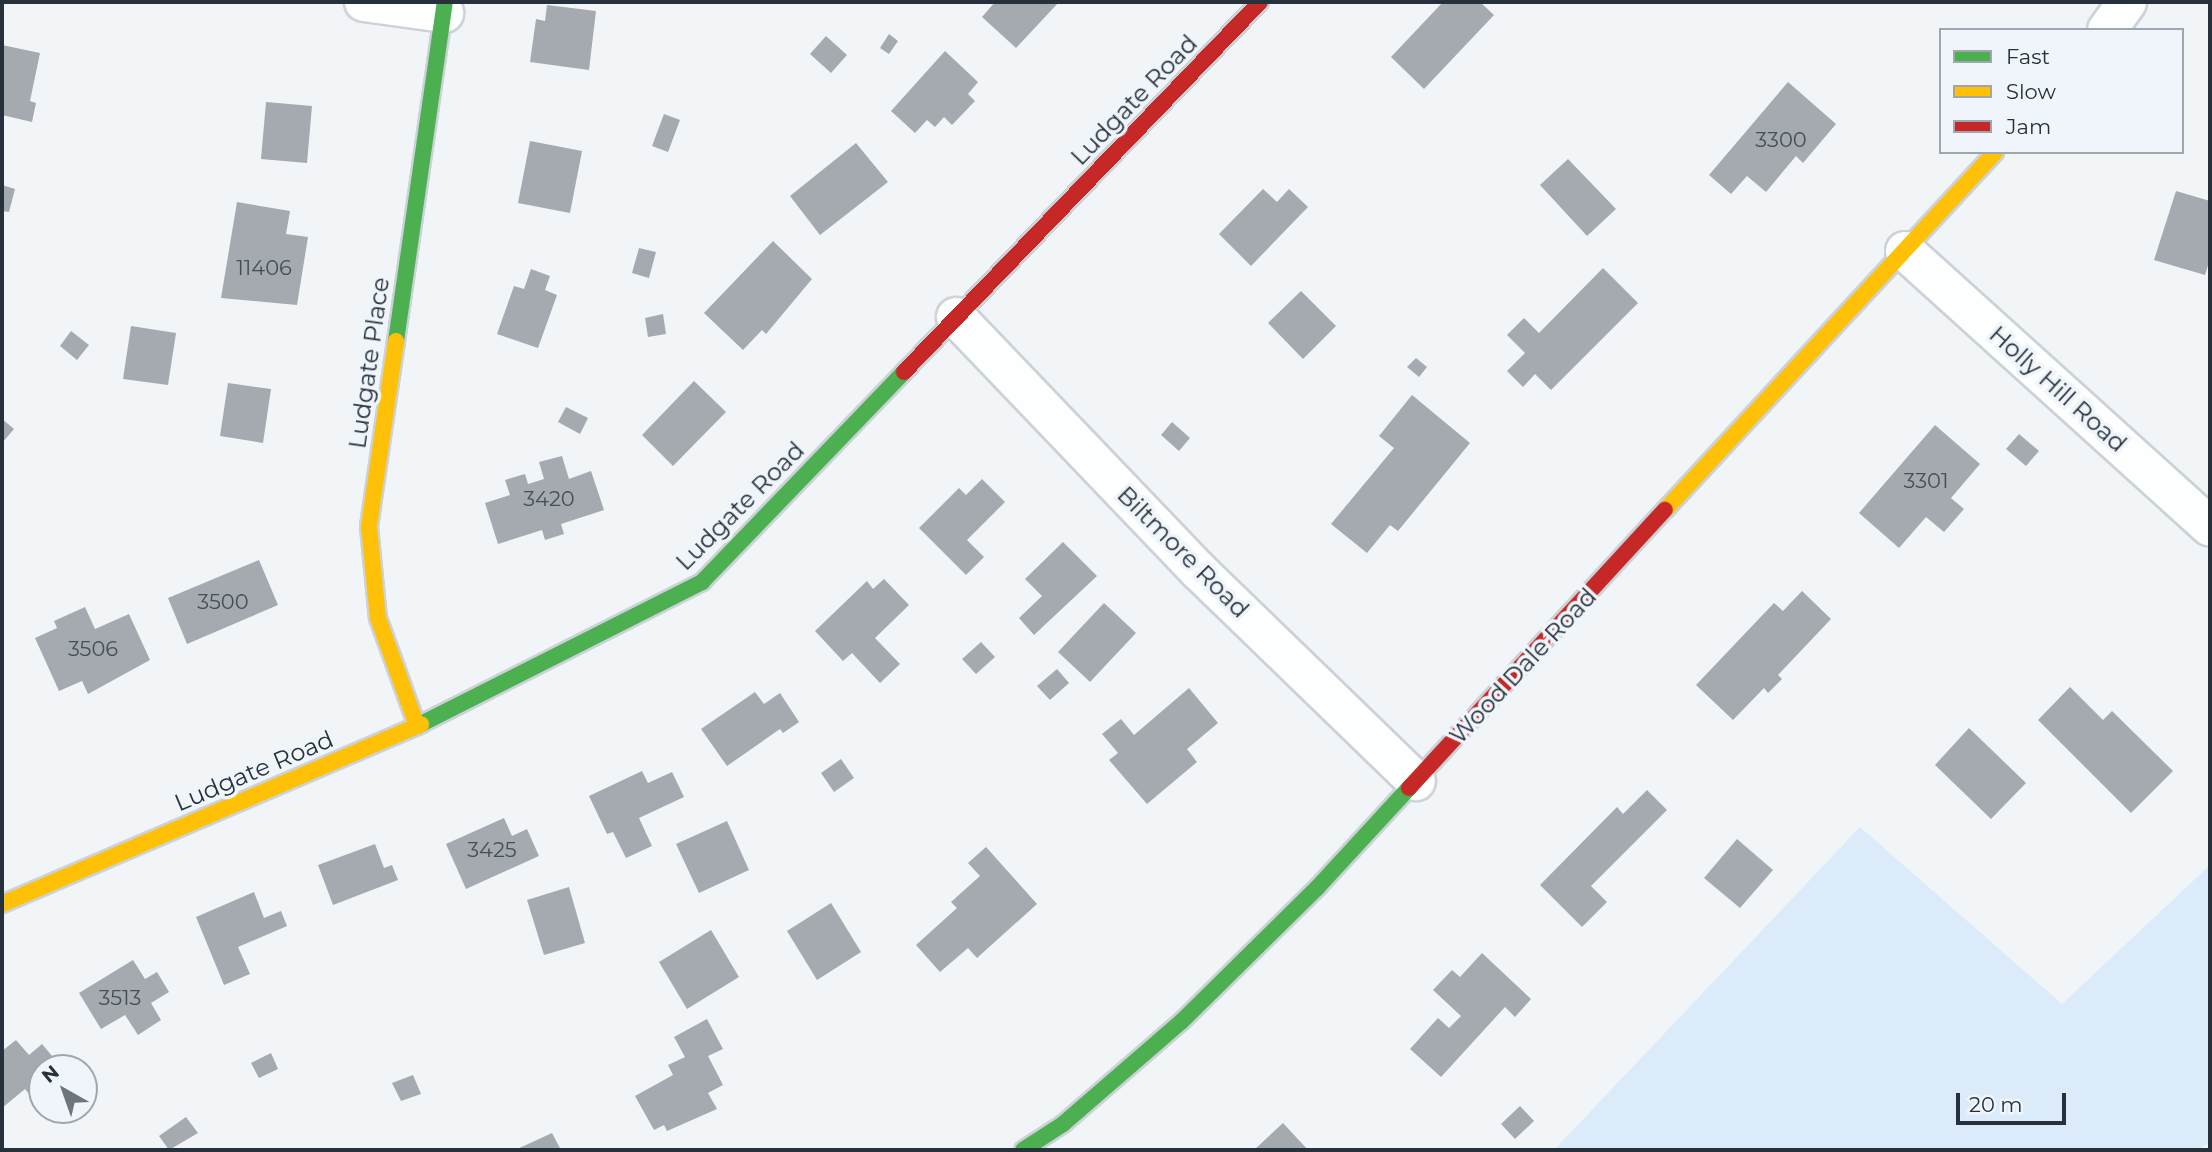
<!DOCTYPE html>
<html>
<head>
<meta charset="utf-8">
<style>
  body { margin:0 }
  #map { position:relative; width:2212px; height:1152px; overflow:hidden; background:#f2f5f7; font-family:Montserrat,sans-serif }
  div>[style] { position:absolute }
  [style*='--x'] { left:calc(var(--x)*1px); top:calc(var(--y)*1px); width:calc(var(--w)*1px); rotate:calc(var(--a)*1deg) }
  .green>* { inset:0; background:#dbebf9 }
  .building>* { inset:0; background:#a4aab0 }
  .roads { filter:drop-shadow(2px 0 #cbd2d8) drop-shadow(-2px 0 #cbd2d8) drop-shadow(0 2px #cbd2d8) drop-shadow(0 -2px #cbd2d8) }
  .street>* { height:38px; margin:-19px; padding:0 19px; transform-origin:19px; border-radius:19px; background:#fdfefe }
  .fast>* { height:16px; margin:-8px; padding:0 8px; transform-origin:8px; border-radius:8px; background:#4caf50 }
  .slow>* { height:16px; margin:-8px; padding:0 8px; transform-origin:8px; border-radius:8px; background:#ffc107 }
  .jam>* { height:16px; margin:-8px; padding:0 8px; transform-origin:8px; border-radius:8px; background:#c62828 }
  span { translate:-50% -50%; white-space:nowrap; text-align:center; line-height:1.15; -webkit-text-stroke:7px #eff5fa; paint-order:stroke }
  .number-label { font-size:21px; color:#464f58 }
  .number-label span { -webkit-text-stroke-width:0 }
  .street-label { font-size:24px; color:#26313b }
  .frame { position:absolute; inset:0; border:4px solid #26313b; pointer-events:none }
  .legend { position:absolute; left:1939px; top:28px; width:245px; height:126px; box-sizing:border-box; background:#eff5fa; border:2px solid #9fa7ae; margin:0; padding:9px 12px; list-style:none; font-size:21px; color:#26313b }
  .legend li { display:flex; align-items:center; gap:14px; height:35px }
  .legend b { width:35px; border:2px solid #9fa7ae }
  .north { position:absolute; left:28px; top:1054px; width:70px; height:70px; box-sizing:border-box; background:#eff5fa; border:2px solid #9fa7ae; border-radius:50%; rotate:320deg; font-size:19px; font-weight:700; line-height:28px; text-align:center; color:#26313b }
  .north::after { content:''; display:block; margin:auto; width:24px; height:32px; background:#6d767d; clip-path:polygon(50% 0,100% 100%,50% 72%,0 100%) }
  .scale { position:absolute; left:1956px; top:1093px; width:110px; height:32px; box-sizing:border-box; border:4px solid #26313b; border-top:0; padding-left:9px; font-size:21px; line-height:24px; white-space:nowrap; color:#26313b; -webkit-text-stroke:5px #eff5fa; paint-order:stroke }
</style>
</head>
<body>
<div id="map">
  <div class="green">
    <div style="clip-path:polygon(1860px 827px,2062px 1004px,2210px 865px,2210px 1143px,2196px 1150px,1554px 1150px)"></div>
  </div>
  <div class="building">
    <div style="clip-path:polygon(995px 2px,1059px 2px,1016px 48px,982px 17px)"></div>
    <div style="clip-path:polygon(1443px 2px,1480px 2px,1494px 15px,1424px 89px,1391px 57px)"></div>
    <div style="clip-path:polygon(547px 5px,596px 11px,589px 70px,530px 62px,536px 19px,545px 21px)"></div>
    <div style="clip-path:polygon(889px 34px,898px 41px,889px 54px,880px 48px)"></div>
    <div style="clip-path:polygon(826px 36px,847px 55px,831px 73px,810px 54px)"></div>
    <div style="clip-path:polygon(2px 45px,40px 53px,30px 101px,36px 103px,32px 122px,2px 115px)"></div>
    <div style="clip-path:polygon(945px 51px,978px 82px,968px 94px,975px 101px,952px 125px,944px 117px,935px 127px,927px 120px,915px 133px,891px 111px)"></div>
    <div style="clip-path:polygon(1788px 82px,1836px 124px,1803px 163px,1796px 156px,1766px 192px,1747px 176px,1731px 194px,1709px 175px)"></div>
    <div style="clip-path:polygon(266px 102px,312px 106px,307px 163px,261px 159px)"></div>
    <div style="clip-path:polygon(664px 114px,680px 120px,668px 152px,652px 146px)"></div>
    <div style="clip-path:polygon(530px 141px,582px 151px,570px 213px,518px 203px)"></div>
    <div style="clip-path:polygon(856px 143px,888px 182px,820px 235px,790px 196px)"></div>
    <div style="clip-path:polygon(1568px 159px,1616px 209px,1587px 236px,1540px 185px)"></div>
    <div style="clip-path:polygon(2px 185px,15px 189px,9px 212px,2px 211px)"></div>
    <div style="clip-path:polygon(1263px 189px,1277px 202px,1289px 189px,1308px 207px,1251px 266px,1219px 234px)"></div>
    <div style="clip-path:polygon(2176px 191px,2210px 201px,2210px 259px,2205px 275px,2154px 260px)"></div>
    <div style="clip-path:polygon(237px 202px,290px 211px,286px 234px,308px 237px,297px 305px,221px 298px)"></div>
    <div style="clip-path:polygon(773px 241px,812px 279px,766px 334px,762px 330px,743px 350px,704px 313px)"></div>
    <div style="clip-path:polygon(639px 248px,656px 252px,649px 278px,632px 273px)"></div>
    <div style="clip-path:polygon(1603px 268px,1638px 303px,1551px 390px,1535px 374px,1523px 387px,1507px 371px,1525px 353px,1507px 335px,1524px 318px,1539px 333px)"></div>
    <div style="clip-path:polygon(531px 269px,550px 276px,545px 290px,557px 295px,538px 348px,497px 334px,514px 286px,524px 289px)"></div>
    <div style="clip-path:polygon(1301px 291px,1336px 326px,1303px 359px,1268px 323px)"></div>
    <div style="clip-path:polygon(663px 314px,666px 334px,648px 337px,645px 318px)"></div>
    <div style="clip-path:polygon(131px 326px,176px 333px,168px 385px,123px 379px)"></div>
    <div style="clip-path:polygon(71px 331px,89px 345px,77px 360px,60px 346px)"></div>
    <div style="clip-path:polygon(1416px 358px,1427px 367px,1419px 377px,1407px 367px)"></div>
    <div style="clip-path:polygon(694px 381px,726px 412px,673px 466px,642px 435px)"></div>
    <div style="clip-path:polygon(228px 383px,271px 389px,263px 443px,220px 436px)"></div>
    <div style="clip-path:polygon(1412px 395px,1470px 443px,1398px 531px,1390px 525px,1367px 553px,1331px 524px,1394px 448px,1379px 436px)"></div>
    <div style="clip-path:polygon(566px 407px,588px 418px,580px 434px,558px 422px)"></div>
    <div style="clip-path:polygon(2px 419px,14px 429px,2px 443px)"></div>
    <div style="clip-path:polygon(1172px 422px,1190px 438px,1179px 451px,1161px 435px)"></div>
    <div style="clip-path:polygon(1935px 425px,1980px 464px,1951px 498px,1964px 509px,1944px 532px,1926px 517px,1899px 548px,1859px 513px)"></div>
    <div style="clip-path:polygon(2019px 434px,2039px 451px,2026px 466px,2006px 449px)"></div>
    <div style="clip-path:polygon(562px 456px,569px 479px,591px 471px,604px 510px,561px 524px,564px 534px,545px 540px,542px 530px,498px 544px,485px 503px,510px 495px,505px 480px,525px 474px,528px 484px,544px 479px,539px 462px)"></div>
    <div style="clip-path:polygon(982px 479px,1005px 502px,967px 540px,984px 557px,966px 575px,919px 528px,959px 488px,966px 495px)"></div>
    <div style="clip-path:polygon(1063px 542px,1097px 576px,1034px 635px,1019px 618px,1042px 596px,1025px 579px)"></div>
    <div style="clip-path:polygon(259px 560px,278px 605px,187px 644px,168px 598px)"></div>
    <div style="clip-path:polygon(884px 579px,909px 605px,875px 638px,900px 664px,880px 683px,852px 653px,843px 661px,815px 631px,867px 581px,873px 589px)"></div>
    <div style="clip-path:polygon(1802px 591px,1831px 619px,1778px 675px,1782px 679px,1768px 693px,1764px 688px,1733px 720px,1696px 685px,1774px 603px,1783px 611px)"></div>
    <div style="clip-path:polygon(1104px 603px,1136px 633px,1090px 682px,1058px 652px)"></div>
    <div style="clip-path:polygon(85px 607px,95px 629px,129px 614px,150px 660px,88px 694px,82px 681px,59px 691px,35px 638px,57px 628px,54px 621px)"></div>
    <div style="clip-path:polygon(981px 642px,995px 657px,976px 674px,962px 659px)"></div>
    <div style="clip-path:polygon(1057px 669px,1069px 683px,1050px 700px,1037px 686px)"></div>
    <div style="clip-path:polygon(2070px 687px,2103px 720px,2112px 711px,2173px 771px,2131px 813px,2038px 720px)"></div>
    <div style="clip-path:polygon(1189px 688px,1218px 723px,1187px 749px,1197px 762px,1147px 804px,1109px 760px,1118px 753px,1102px 734px,1121px 719px,1134px 735px)"></div>
    <div style="clip-path:polygon(755px 692px,764px 704px,780px 693px,799px 722px,783px 733px,780px 729px,727px 766px,701px 729px)"></div>
    <div style="clip-path:polygon(1969px 728px,2026px 783px,1991px 819px,1935px 765px)"></div>
    <div style="clip-path:polygon(841px 759px,854px 778px,834px 792px,821px 773px)"></div>
    <div style="clip-path:polygon(642px 771px,648px 783px,672px 772px,684px 797px,639px 818px,652px 846px,626px 858px,613px 832px,607px 834px,589px 796px)"></div>
    <div style="clip-path:polygon(1647px 790px,1667px 810px,1591px 886px,1607px 902px,1582px 927px,1540px 885px,1617px 807px,1623px 814px)"></div>
    <div style="clip-path:polygon(504px 818px,512px 836px,527px 829px,539px 856px,466px 889px,446px 844px)"></div>
    <div style="clip-path:polygon(727px 821px,749px 870px,699px 893px,676px 844px)"></div>
    <div style="clip-path:polygon(1737px 839px,1773px 870px,1740px 908px,1704px 878px)"></div>
    <div style="clip-path:polygon(375px 844px,384px 868px,392px 865px,398px 880px,333px 905px,318px 865px)"></div>
    <div style="clip-path:polygon(986px 847px,1037px 904px,977px 958px,968px 948px,940px 972px,916px 945px,957px 908px,951px 902px,980px 876px,968px 863px)"></div>
    <div style="clip-path:polygon(569px 887px,585px 943px,544px 955px,527px 900px)"></div>
    <div style="clip-path:polygon(254px 892px,264px 918px,281px 911px,287px 926px,238px 947px,250px 974px,224px 985px,196px 917px)"></div>
    <div style="clip-path:polygon(831px 903px,861px 952px,817px 980px,787px 931px)"></div>
    <div style="clip-path:polygon(711px 930px,739px 977px,687px 1009px,659px 962px)"></div>
    <div style="clip-path:polygon(1482px 953px,1531px 999px,1515px 1017px,1505px 1007px,1441px 1077px,1410px 1049px,1438px 1018px,1449px 1028px,1461px 1016px,1433px 990px,1452px 970px,1460px 977px)"></div>
    <div style="clip-path:polygon(133px 960px,145px 979px,157px 972px,169px 992px,151px 1003px,161px 1020px,138px 1035px,125px 1015px,101px 1029px,79px 993px)"></div>
    <div style="clip-path:polygon(707px 1019px,723px 1049px,708px 1056px,723px 1085px,708px 1093px,717px 1109px,667px 1131px,664px 1125px,654px 1130px,635px 1096px,673px 1075px,668px 1065px,685px 1057px,674px 1037px)"></div>
    <div style="clip-path:polygon(16px 1040px,29px 1055px,42px 1044px,58px 1063px,42px 1068px,42px 1110px,25px 1089px,2px 1108px,2px 1051px)"></div>
    <div style="clip-path:polygon(271px 1053px,278px 1069px,259px 1078px,251px 1063px)"></div>
    <div style="clip-path:polygon(413px 1075px,421px 1094px,401px 1101px,392px 1083px)"></div>
    <div style="clip-path:polygon(1520px 1106px,1534px 1121px,1515px 1139px,1501px 1124px)"></div>
    <div style="clip-path:polygon(186px 1117px,198px 1133px,169px 1150px,159px 1136px)"></div>
    <div style="clip-path:polygon(1283px 1123px,1308px 1150px,1254px 1150px)"></div>
    <div style="clip-path:polygon(552px 1133px,561px 1150px,515px 1150px)"></div>
  </div>
  <div class="roads">
    <div class="street">
      <div style="--x:364;--y:2;--w:81;--a:7.8"></div>
      <div style="--x:2107;--y:30;--w:34;--a:-54"></div>
      <div style="--x:1905;--y:251;--w:411;--a:42.1"></div>
      <div style="--x:956;--y:317;--w:352;--a:46.3"></div>
      <div style="--x:1199;--y:571;--w:302;--a:44.1"></div>
    </div>
    <div class="fast">
      <div style="--x:396;--y:341;--w:343;--a:-81.8"></div>
      <div style="--x:421;--y:724;--w:315;--a:-26.8"></div>
      <div style="--x:702;--y:582;--w:291;--a:-46.1"></div>
      <div style="--x:1023;--y:1150;--w:48;--a:-33"></div>
      <div style="--x:1063;--y:1124;--w:157;--a:-40.9"></div>
      <div style="--x:1182;--y:1021;--w:190;--a:-44.6"></div>
      <div style="--x:1317;--y:888;--w:136;--a:-47.4"></div>
    </div>
    <div class="slow">
      <div style="--x:396;--y:341;--w:188;--a:98.3"></div>
      <div style="--x:369;--y:527;--w:91;--a:84.4"></div>
      <div style="--x:378;--y:618;--w:115;--a:70.1"></div>
      <div style="--x:1665;--y:510;--w:487;--a:-47.3"></div>
      <div style="--x:2;--y:904;--w:456;--a:-23.2"></div>
    </div>
    <div class="jam">
      <div style="--x:904;--y:372;--w:513;--a:-46.1"></div>
      <div style="--x:1409;--y:788;--w:378;--a:-47.4"></div>
    </div>
  </div>
  <div class="number-label">
    <span style="left:1781px;top:140px">3300</span>
    <span style="left:264px;top:268px">11406</span>
    <span style="left:1926px;top:481px">3301</span>
    <span style="left:549px;top:499px">3420</span>
    <span style="left:223px;top:602px">3500</span>
    <span style="left:93px;top:649px">3506</span>
    <span style="left:492px;top:850px">3425</span>
    <span style="left:120px;top:998px">3513</span>
  </div>
  <div class="street-label">
    <span style="left:1134px;top:100px;rotate:-46deg">Ludgate Road</span>
    <span style="left:369px;top:363px;rotate:-82deg">Ludgate Place</span>
    <span style="left:2058px;top:389px;rotate:42deg">Holly Hill Road</span>
    <span style="left:740px;top:506px;rotate:-45deg">Ludgate Road</span>
    <span style="left:1183px;top:552px;rotate:45deg">Biltmore Road</span>
    <span style="left:1523px;top:666px;rotate:-47deg">Wood Dale Road</span>
    <span style="left:254px;top:771px;rotate:-23deg">Ludgate Road</span>
  </div>
  <div class="frame"></div>
  <ul class="legend">
  <li><b style="height:9px;background:#4caf50"></b>Fast</li>
  <li><b style="height:9px;background:#ffc107"></b>Slow</li>
  <li><b style="height:9px;background:#c62828"></b>Jam</li>
  </ul>
  <div class="north">N</div>
  <div class="scale">20 m</div>
</div>
</body>
</html>
